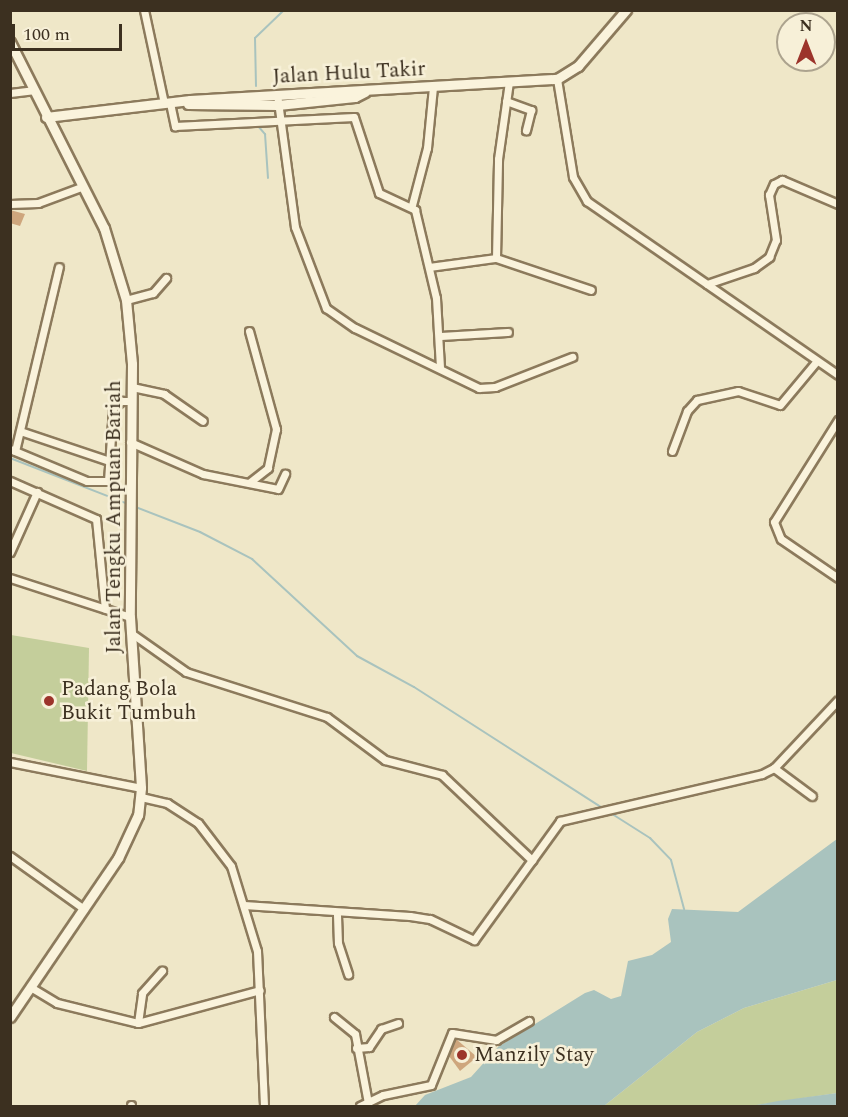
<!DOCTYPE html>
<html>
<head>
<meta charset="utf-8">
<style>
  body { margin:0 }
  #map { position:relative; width:848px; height:1117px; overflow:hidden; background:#efe7c8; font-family:Spectral,serif }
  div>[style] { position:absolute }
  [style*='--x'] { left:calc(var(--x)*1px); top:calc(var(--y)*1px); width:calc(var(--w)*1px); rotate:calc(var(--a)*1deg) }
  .green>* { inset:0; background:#c4ce9b }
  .water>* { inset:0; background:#a9c3be }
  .stream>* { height:2px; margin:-1px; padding:0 1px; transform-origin:1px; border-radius:1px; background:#a9c3be }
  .building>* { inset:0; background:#cea67d }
  .roads { filter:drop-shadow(2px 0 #8c7a5c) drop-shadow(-2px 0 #8c7a5c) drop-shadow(0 2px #8c7a5c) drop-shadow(0 -2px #8c7a5c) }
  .street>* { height:7px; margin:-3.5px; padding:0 3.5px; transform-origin:3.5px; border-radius:3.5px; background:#faf3dc }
  .secondary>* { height:9px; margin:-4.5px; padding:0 4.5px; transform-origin:4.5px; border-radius:4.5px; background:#faf3dc }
  .dots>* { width:16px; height:16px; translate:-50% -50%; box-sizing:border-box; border:3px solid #f7f0d8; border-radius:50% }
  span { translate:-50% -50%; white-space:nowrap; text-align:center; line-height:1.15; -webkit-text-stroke:5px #f7f0d8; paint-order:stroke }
  .street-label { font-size:21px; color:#3c3020 }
  .poi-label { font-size:21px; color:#3c3020 }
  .left { translate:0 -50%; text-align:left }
  .frame { position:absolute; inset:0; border:12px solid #3c3020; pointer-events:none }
  .north { position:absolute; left:776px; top:12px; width:60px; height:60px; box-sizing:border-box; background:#f7f0d8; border:2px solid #aca38e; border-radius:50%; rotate:0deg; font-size:16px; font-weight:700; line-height:24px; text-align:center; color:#3c3020 }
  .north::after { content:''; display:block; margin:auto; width:21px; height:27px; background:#9c342b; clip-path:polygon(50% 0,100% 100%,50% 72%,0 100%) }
  .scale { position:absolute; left:12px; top:24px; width:110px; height:27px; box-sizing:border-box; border:3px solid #3c3020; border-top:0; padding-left:8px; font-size:18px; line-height:21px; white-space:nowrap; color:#3c3020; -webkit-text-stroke:4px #f7f0d8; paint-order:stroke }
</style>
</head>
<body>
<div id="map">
  <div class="green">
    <div style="clip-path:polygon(11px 635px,89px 648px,87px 771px,11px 753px)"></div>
    <div style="clip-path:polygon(837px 980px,837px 1093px,751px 1106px,604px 1106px,697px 1032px,744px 1008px)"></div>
  </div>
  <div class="water">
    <div style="clip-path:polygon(837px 839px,837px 980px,744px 1008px,697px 1032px,604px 1106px,415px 1106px,425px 1095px,471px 1077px,498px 1047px,585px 993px,594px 990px,611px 999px,621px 996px,628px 961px,652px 955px,671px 942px,668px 919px,672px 909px,738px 912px)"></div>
    <div style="clip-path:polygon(837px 1093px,837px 1106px,751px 1106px,778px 1101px)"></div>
  </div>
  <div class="stream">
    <div style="--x:256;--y:86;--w:48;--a:-91.2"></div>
    <div style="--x:255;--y:38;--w:40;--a:-44"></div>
    <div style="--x:258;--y:126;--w:11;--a:49"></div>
    <div style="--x:265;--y:134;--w:44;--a:86.1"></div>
    <div style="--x:10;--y:458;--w:127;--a:21.3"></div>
    <div style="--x:133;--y:506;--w:72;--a:21.2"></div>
    <div style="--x:200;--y:532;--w:59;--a:27.4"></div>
    <div style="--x:252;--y:559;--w:143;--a:42.7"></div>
    <div style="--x:357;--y:656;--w:65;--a:28.5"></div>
    <div style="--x:414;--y:687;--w:226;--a:32.7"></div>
    <div style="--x:609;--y:812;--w:49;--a:32.4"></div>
    <div style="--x:650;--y:838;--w:30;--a:46"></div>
    <div style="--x:671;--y:860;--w:51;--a:75.1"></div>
  </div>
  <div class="building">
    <div style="clip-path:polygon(10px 210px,25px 214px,20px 226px,10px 223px)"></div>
    <div style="clip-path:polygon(456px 1039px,477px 1057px,460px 1071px,449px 1056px)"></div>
  </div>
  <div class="roads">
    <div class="street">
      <div style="--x:144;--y:10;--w:95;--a:77.9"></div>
      <div style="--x:557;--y:79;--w:99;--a:80.7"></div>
      <div style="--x:573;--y:177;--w:28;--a:60"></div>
      <div style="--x:587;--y:201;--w:305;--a:34.7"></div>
      <div style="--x:10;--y:93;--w:23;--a:-7"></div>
      <div style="--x:277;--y:94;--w:134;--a:82.3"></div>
      <div style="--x:295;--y:227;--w:87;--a:69.1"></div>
      <div style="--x:326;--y:308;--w:35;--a:35"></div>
      <div style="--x:355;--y:328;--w:138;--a:25.8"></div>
      <div style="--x:479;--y:388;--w:16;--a:-4"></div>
      <div style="--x:495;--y:387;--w:83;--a:-21.3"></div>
      <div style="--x:506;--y:101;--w:27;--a:20"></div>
      <div style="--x:531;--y:110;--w:21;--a:104"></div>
      <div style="--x:170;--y:103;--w:24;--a:78"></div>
      <div style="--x:175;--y:126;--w:179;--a:-2.9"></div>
      <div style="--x:354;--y:117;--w:80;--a:71.8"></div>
      <div style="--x:379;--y:193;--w:40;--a:25"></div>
      <div style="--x:415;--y:210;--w:90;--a:76.6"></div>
      <div style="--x:436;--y:298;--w:70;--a:86.7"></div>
      <div style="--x:10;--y:204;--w:28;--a:-2"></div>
      <div style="--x:38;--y:203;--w:46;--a:-20.4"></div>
      <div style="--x:412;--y:205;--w:59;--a:-75.3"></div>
      <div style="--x:427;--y:148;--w:61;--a:-84.4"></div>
      <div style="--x:496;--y:258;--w:99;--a:-88.8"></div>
      <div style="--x:498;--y:159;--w:78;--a:-81.9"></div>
      <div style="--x:429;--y:267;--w:68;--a:-7.7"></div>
      <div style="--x:496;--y:258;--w:100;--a:18.6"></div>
      <div style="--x:707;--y:284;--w:50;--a:-18.8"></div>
      <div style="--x:754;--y:268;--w:19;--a:-36"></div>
      <div style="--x:769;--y:257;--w:18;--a:-68"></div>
      <div style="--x:776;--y:240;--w:46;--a:-98.8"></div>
      <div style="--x:769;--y:195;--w:12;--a:-66"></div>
      <div style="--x:774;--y:184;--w:9;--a:-27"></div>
      <div style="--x:782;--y:180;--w:61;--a:23.2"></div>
      <div style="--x:126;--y:300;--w:28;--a:-15"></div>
      <div style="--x:153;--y:293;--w:20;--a:-49"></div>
      <div style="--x:249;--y:331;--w:102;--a:74.6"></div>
      <div style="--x:276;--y:429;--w:40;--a:102"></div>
      <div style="--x:268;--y:468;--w:24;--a:142"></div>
      <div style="--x:440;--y:336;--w:68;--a:-3.4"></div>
      <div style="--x:132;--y:387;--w:33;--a:12"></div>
      <div style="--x:164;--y:394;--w:47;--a:34.7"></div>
      <div style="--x:838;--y:420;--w:120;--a:122.1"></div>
      <div style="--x:774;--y:522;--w:18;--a:68"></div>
      <div style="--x:781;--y:539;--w:69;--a:34.4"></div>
      <div style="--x:20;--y:431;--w:97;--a:18.6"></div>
      <div style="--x:130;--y:442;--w:80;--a:23.7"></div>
      <div style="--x:203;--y:474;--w:76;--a:11.3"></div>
      <div style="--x:278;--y:489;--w:17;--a:-65"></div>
      <div style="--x:10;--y:449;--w:83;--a:22.6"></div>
      <div style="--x:87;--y:481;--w:21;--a:0"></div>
      <div style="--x:108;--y:481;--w:73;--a:-86.1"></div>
      <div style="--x:113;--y:408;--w:11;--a:-41"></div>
      <div style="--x:121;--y:401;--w:10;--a:0"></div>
      <div style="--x:15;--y:451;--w:189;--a:-76.6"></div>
      <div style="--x:672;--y:451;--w:43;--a:-69.4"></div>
      <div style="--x:687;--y:411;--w:15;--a:-48"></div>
      <div style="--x:697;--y:400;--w:42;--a:-12.4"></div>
      <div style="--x:738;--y:391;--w:44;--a:18.4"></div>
      <div style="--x:780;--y:405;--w:56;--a:-50.1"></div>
      <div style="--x:10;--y:481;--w:94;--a:23.8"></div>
      <div style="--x:96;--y:519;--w:90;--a:84.3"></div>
      <div style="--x:10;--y:552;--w:66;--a:-65.8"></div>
      <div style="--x:10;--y:578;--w:126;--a:18"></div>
      <div style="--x:131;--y:633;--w:67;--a:35.3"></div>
      <div style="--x:186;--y:672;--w:148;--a:17.7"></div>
      <div style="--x:327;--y:717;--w:72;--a:36.6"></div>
      <div style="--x:385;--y:760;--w:59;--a:14.7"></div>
      <div style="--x:442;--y:775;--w:124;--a:43.4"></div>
      <div style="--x:10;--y:762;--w:134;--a:11.2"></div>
      <div style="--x:774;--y:768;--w:47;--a:36.4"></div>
      <div style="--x:141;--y:797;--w:27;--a:13"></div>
      <div style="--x:167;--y:803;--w:37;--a:33"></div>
      <div style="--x:198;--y:823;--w:54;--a:52.5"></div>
      <div style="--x:231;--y:866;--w:89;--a:73"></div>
      <div style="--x:257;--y:951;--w:155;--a:87.4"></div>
      <div style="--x:10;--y:856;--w:91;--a:35.6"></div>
      <div style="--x:244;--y:905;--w:166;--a:3.8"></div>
      <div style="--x:410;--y:916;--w:20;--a:9"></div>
      <div style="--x:430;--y:919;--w:49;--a:25.5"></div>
      <div style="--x:474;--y:940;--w:147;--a:-54.1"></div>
      <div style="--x:560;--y:821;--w:207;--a:-13.1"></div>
      <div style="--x:762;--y:774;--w:13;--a:-27"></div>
      <div style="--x:774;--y:768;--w:93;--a:-46.7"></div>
      <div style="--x:337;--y:915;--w:28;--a:88"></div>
      <div style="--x:338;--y:943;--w:33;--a:72"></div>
      <div style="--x:32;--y:988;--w:29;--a:31"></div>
      <div style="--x:57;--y:1003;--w:83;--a:13.9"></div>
      <div style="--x:138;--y:1023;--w:126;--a:-15.1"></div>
      <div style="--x:334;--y:1017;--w:27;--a:39"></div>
      <div style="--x:355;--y:1034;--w:70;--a:79.3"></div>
      <div style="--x:138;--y:1023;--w:30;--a:-82"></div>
      <div style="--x:142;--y:993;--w:30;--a:-48"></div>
      <div style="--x:356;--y:1048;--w:13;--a:-4"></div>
      <div style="--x:369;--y:1047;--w:22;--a:-56"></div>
      <div style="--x:381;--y:1029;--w:18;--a:-19"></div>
      <div style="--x:131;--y:1106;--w:1;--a:-90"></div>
      <div style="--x:360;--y:1106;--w:25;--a:-26"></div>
      <div style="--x:383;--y:1095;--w:49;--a:-11.8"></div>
      <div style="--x:431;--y:1085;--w:56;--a:-68"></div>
      <div style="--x:452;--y:1033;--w:45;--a:9"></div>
      <div style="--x:496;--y:1040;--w:38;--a:-30"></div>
    </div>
    <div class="secondary">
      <div style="--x:10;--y:42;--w:208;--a:63.2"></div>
      <div style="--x:104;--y:228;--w:75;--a:73"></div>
      <div style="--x:126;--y:300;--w:64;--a:84.6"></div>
      <div style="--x:132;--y:364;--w:253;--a:90.5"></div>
      <div style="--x:130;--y:617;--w:171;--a:86.3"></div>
      <div style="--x:141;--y:788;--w:27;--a:96"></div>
      <div style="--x:138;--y:815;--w:47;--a:114.9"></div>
      <div style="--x:118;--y:858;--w:192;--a:124.2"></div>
      <div style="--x:188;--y:104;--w:90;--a:0.6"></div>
      <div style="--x:278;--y:105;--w:77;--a:-5.9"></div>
      <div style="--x:355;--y:97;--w:11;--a:-27"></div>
      <div style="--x:46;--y:117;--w:145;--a:-6.7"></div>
      <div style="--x:190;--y:100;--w:368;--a:-3.3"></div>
      <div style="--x:557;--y:79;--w:25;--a:-32"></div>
      <div style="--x:578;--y:66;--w:74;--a:-49.4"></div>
    </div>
  </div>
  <div class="dots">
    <div style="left:49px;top:701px;background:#9c342b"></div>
    <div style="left:462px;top:1055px;background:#9c342b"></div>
  </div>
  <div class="street-label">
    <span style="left:349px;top:73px;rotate:-3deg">Jalan Hulu Takir</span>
    <span style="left:114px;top:517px;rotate:-90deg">Jalan Tengku Ampuan Bariah</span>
  </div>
  <div class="poi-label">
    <span class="left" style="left:61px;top:701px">Padang Bola<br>Bukit Tumbuh</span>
    <span class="left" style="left:474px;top:1055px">Manzily Stay</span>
  </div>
  <div class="frame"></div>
  <div class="north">N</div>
  <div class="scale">100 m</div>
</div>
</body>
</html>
